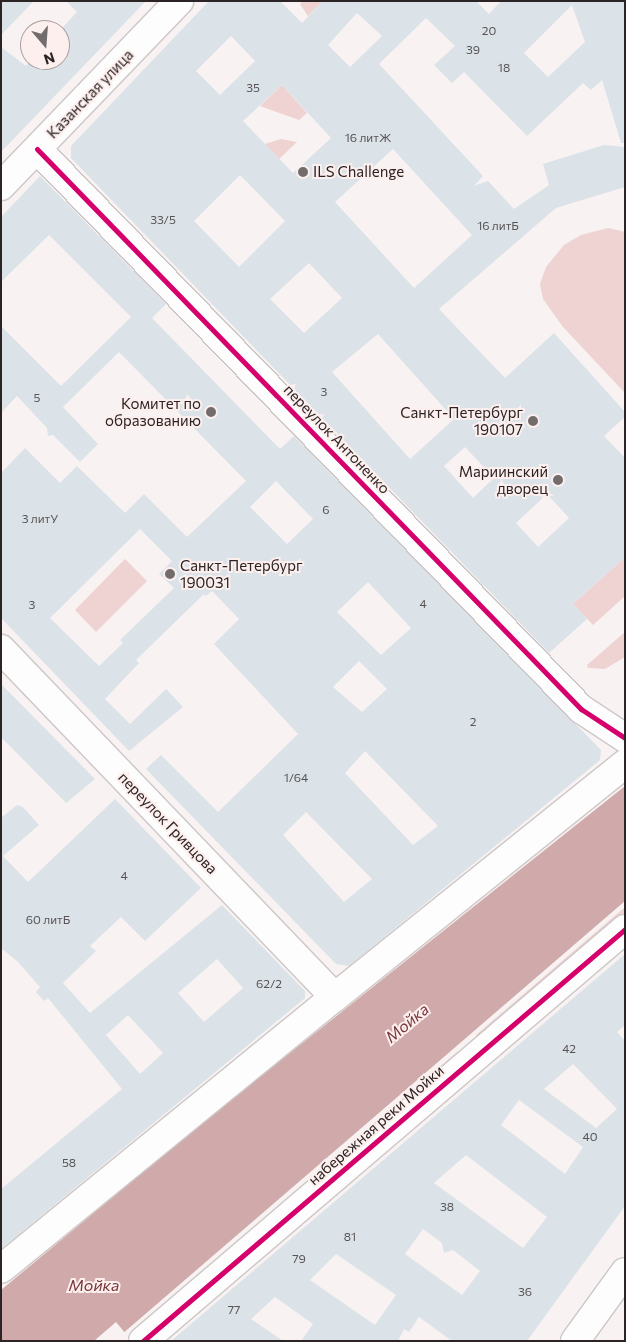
<!DOCTYPE html>
<html>
<head>
<meta charset="utf-8">
<style>
  body { margin:0 }
  #map { position:relative; width:626px; height:1342px; overflow:hidden; background:#f8f2f2; font-family:Commissioner,sans-serif }
  div>[style] { position:absolute }
  [style*='--x'] { left:calc(var(--x)*1px); top:calc(var(--y)*1px); width:calc(var(--w)*1px); rotate:calc(var(--a)*1deg) }
  .green>* { inset:0; background:#efd2d2 }
  .water>* { inset:0; background:#d0aaab }
  .pier>* { inset:0; background:#f8f2f2 }
  .building>* { inset:0; background:#dbe3e8 }
  .roads { filter:drop-shadow(1px 0 #cdc7c7) drop-shadow(-1px 0 #cdc7c7) drop-shadow(0 1px #cdc7c7) drop-shadow(0 -1px #cdc7c7) }
  .minor>* { height:28px; margin:-14px; padding:0 14px; transform-origin:14px; border-radius:14px; background:#fefdfd }
  .major>* { height:28px; margin:-14px; padding:0 14px; transform-origin:14px; border-radius:14px; background:#fefdfd }
  .cycleway>* { height:5px; margin:-2.5px; padding:0 2.5px; transform-origin:2.5px; border-radius:2.5px; background:#d6006c }
  .dots>* { width:14px; height:14px; translate:-50% -50%; box-sizing:border-box; border:2px solid #fcefee; border-radius:50% }
  span { translate:-50% -50%; white-space:nowrap; text-align:center; line-height:1.15; -webkit-text-stroke:4px #fcefee; paint-order:stroke }
  .number-label { font-size:12px; color:#585455 }
  .number-label span { -webkit-text-stroke-width:0 }
  .street-label { font-size:15px; color:#2c2424 }
  .poi-label { font-size:15px; color:#2c2424 }
  .left { translate:0 -50%; text-align:left }
  .right { translate:-100% -50%; text-align:right }
  .water-label { font-size:16px; color:#78353a; font-style:italic }
  .frame { position:absolute; inset:0; border:2px solid #2c2424; pointer-events:none }
  .north { position:absolute; left:20px; top:20px; width:50px; height:50px; box-sizing:border-box; background:#fcefee; border:1px solid #a99e9d; border-radius:50%; rotate:162deg; font-size:14px; font-weight:700; line-height:20px; text-align:center; color:#2c2424 }
  .north::after { content:''; display:block; margin:auto; width:18px; height:22px; background:#736c6c; clip-path:polygon(50% 0,100% 100%,50% 72%,0 100%) }
</style>
</head>
<body>
<div id="map">
  <div class="green">
    <div style="clip-path:polygon(303px 1px,323px 1px,308px 16px,300px 4px)"></div>
    <div style="clip-path:polygon(282px 85px,307px 113px,299px 120px,260px 106px)"></div>
    <div style="clip-path:polygon(281px 139px,297px 142px,279px 159px,265px 144px)"></div>
    <div style="clip-path:polygon(608px 228px,625px 232px,625px 393px,563px 327px,543px 299px,540px 284px,546px 267px,564px 245px,581px 235px)"></div>
    <div style="clip-path:polygon(624px 558px,624px 597px,593px 625px,573px 604px)"></div>
    <div style="clip-path:polygon(125px 559px,147px 581px,96px 632px,75px 610px)"></div>
    <div style="clip-path:polygon(625px 632px,625px 657px,605px 669px,588px 668px,587px 665px)"></div>
    <div style="clip-path:polygon(625px 907px,625px 916px,480px 1039px,476px 1035px)"></div>
    <div style="clip-path:polygon(457px 1052px,460px 1056px,134px 1336px,131px 1333px)"></div>
  </div>
  <div class="water">
    <div style="clip-path:polygon(625px 786px,625px 901px,114px 1341px,1px 1341px,1px 1290px,201px 1124px)"></div>
  </div>
  <div class="pier">
    <div style="clip-path:polygon(116px 1322px,126px 1334px,118px 1341px,94px 1341px)"></div>
  </div>
  <div class="building">
    <div style="clip-path:polygon(1px 1px,34px 1px,1px 35px)"></div>
    <div style="clip-path:polygon(66px 1px,146px 1px,1px 152px,1px 47px,26px 66px,31px 60px,60px 60px,60px 30px,77px 12px)"></div>
    <div style="clip-path:polygon(evenodd,209px 1px,280px 1px,302px 23px,323px 1px,476px 1px,489px 14px,501px 1px,625px 1px,625px 143px,621px 143px,602px 80px,591px 90px,583px 83px,527px 136px,464px 72px,452px 83px,434px 65px,455px 46px,426px 18px,379px 64px,483px 176px,474px 186px,488px 181px,514px 209px,549px 185px,543px 164px,604px 145px,625px 147px,625px 187px,556px 208px,439px 309px,505px 378px,554px 333px,625px 412px,625px 417px,604px 436px,625px 458px,625px 557px,573px 604px,587px 619px,549px 653px,71px 158px,71px 146px,209px 1px,572px 5px,585px 42px,548px 77px,524px 53px,572px 5px,209px 1px,357px 13px,382px 36px,350px 67px,328px 45px,357px 13px,209px 1px,231px 36px,255px 61px,220px 95px,196px 71px,231px 36px,209px 1px,282px 85px,331px 138px,293px 173px,243px 121px,282px 85px,209px 1px,393px 149px,472px 235px,414px 288px,335px 202px,393px 149px,209px 1px,240px 175px,285px 221px,239px 267px,194px 221px,240px 175px,209px 1px,309px 263px,342px 298px,304px 333px,270px 299px,309px 263px,209px 1px,378px 334px,454px 419px,410px 459px,332px 372px,378px 334px,209px 1px,465px 447px,494px 478px,473px 498px,444px 466px,465px 447px,209px 1px,547px 494px,569px 518px,538px 547px,516px 523px,547px 494px)"></div>
    <div style="clip-path:polygon(evenodd,40px 176px,166px 304px,152px 318px,280px 449px,294px 436px,601px 750px,600px 760px,349px 966px,336px 964px,146px 769px,161px 755px,218px 812px,298px 734px,214px 644px,239px 619px,212px 591px,206px 596px,204px 594px,136px 660px,139px 663px,105px 699px,130px 724px,166px 689px,183px 707px,129px 751px,1px 618px,1px 473px,25px 448px,60px 483px,77px 466px,125px 513px,144px 494px,187px 537px,246px 481px,119px 352px,63px 407px,98px 444px,80px 462px,53px 435px,48px 436px,47px 428px,17px 396px,1px 413px,1px 326px,61px 386px,131px 317px,49px 235px,1px 282px,1px 217px,40px 176px,276px 481px,313px 519px,287px 544px,250px 507px,276px 481px,40px 176px,140px 529px,172px 561px,159px 574px,174px 588px,120px 640px,123px 643px,99px 666px,50px 618px,140px 529px,40px 176px,368px 582px,411px 628px,381px 655px,337px 612px,368px 582px,40px 176px,359px 661px,387px 689px,362px 712px,333px 687px,359px 661px,40px 176px,365px 751px,438px 826px,413px 845px,345px 773px,365px 751px,40px 176px,306px 812px,372px 879px,344px 902px,283px 835px,306px 812px)"></div>
    <div style="clip-path:polygon(1px 684px,95px 779px,66px 803px,1px 737px)"></div>
    <div style="clip-path:polygon(evenodd,115px 799px,201px 888px,145px 941px,121px 917px,90px 946px,96px 951px,63px 983px,90px 1013px,222px 905px,305px 991px,305px 998px,1px 1249px,1px 1189px,122px 1089px,48px 998px,44px 1001px,36px 992px,40px 987px,17px 961px,1px 948px,1px 818px,17px 805px,23px 807px,39px 825px,3px 856px,28px 882px,115px 799px,217px 959px,243px 988px,204px 1022px,178px 993px,217px 959px,115px 799px,128px 1015px,163px 1053px,140px 1074px,106px 1035px,128px 1015px)"></div>
    <div style="clip-path:polygon(evenodd,625px 954px,625px 1025px,617px 1032px,625px 1041px,625px 1206px,527px 1341px,452px 1341px,419px 1317px,409px 1332px,404px 1329px,398px 1341px,301px 1341px,313px 1324px,275px 1297px,251px 1319px,283px 1341px,171px 1341px,625px 954px,573px 1064px,617px 1109px,596px 1128px,544px 1089px,573px 1064px,625px 954px,519px 1100px,583px 1147px,565px 1174px,501px 1125px,519px 1100px,625px 954px,466px 1155px,547px 1217px,523px 1248px,434px 1183px,466px 1155px,625px 954px,423px 1229px,442px 1243px,444px 1253px,453px 1250px,480px 1271px,462px 1295px,405px 1254px,423px 1229px,625px 954px,336px 1254px,396px 1295px,375px 1325px,310px 1280px,336px 1254px)"></div>
  </div>
  <div class="roads">
    <div class="minor">
      <div style="--x:37;--y:149;--w:781;--a:45.83"></div>
      <div style="--x:581;--y:709;--w:53;--a:33.4"></div>
      <div style="--x:1;--y:186;--w:257;--a:-46.1"></div>
      <div style="--x:1;--y:1269;--w:431;--a:-39.2"></div>
      <div style="--x:143;--y:1341;--w:634;--a:-40.52"></div>
      <div style="--x:575;--y:1341;--w:85;--a:-54.1"></div>
    </div>
    <div class="major">
      <div style="--x:1;--y:649;--w:482;--a:46.2"></div>
      <div style="--x:335;--y:997;--w:372;--a:-38.8"></div>
    </div>
  </div>
  <div class="cycleway">
    <div style="--x:37;--y:149;--w:781;--a:45.83"></div>
    <div style="--x:581;--y:709;--w:53;--a:33.4"></div>
    <div style="--x:143;--y:1341;--w:634;--a:-40.52"></div>
  </div>
  <div class="dots">
    <div style="left:303px;top:172px;background:#736c6c"></div>
    <div style="left:211px;top:412px;background:#736c6c"></div>
    <div style="left:533px;top:421px;background:#736c6c"></div>
    <div style="left:558px;top:480px;background:#736c6c"></div>
    <div style="left:170px;top:574px;background:#736c6c"></div>
  </div>
  <div class="number-label">
    <span style="left:489px;top:31px">20</span>
    <span style="left:473px;top:50px">39</span>
    <span style="left:504px;top:68px">18</span>
    <span style="left:253px;top:88px">35</span>
    <span style="left:368px;top:138px">16 литЖ</span>
    <span style="left:163px;top:220px">33/5</span>
    <span style="left:498px;top:226px">16 литБ</span>
    <span style="left:324px;top:392px">3</span>
    <span style="left:37px;top:398px">5</span>
    <span style="left:326px;top:510px">6</span>
    <span style="left:40px;top:519px">3 литУ</span>
    <span style="left:423px;top:604px">4</span>
    <span style="left:32px;top:605px">3</span>
    <span style="left:473px;top:722px">2</span>
    <span style="left:296px;top:778px">1/64</span>
    <span style="left:124px;top:876px">4</span>
    <span style="left:48px;top:920px">60 литБ</span>
    <span style="left:269px;top:984px">62/2</span>
    <span style="left:569px;top:1049px">42</span>
    <span style="left:590px;top:1137px">40</span>
    <span style="left:69px;top:1163px">58</span>
    <span style="left:447px;top:1207px">38</span>
    <span style="left:350px;top:1237px">81</span>
    <span style="left:299px;top:1259px">79</span>
    <span style="left:525px;top:1292px">36</span>
    <span style="left:234px;top:1310px">77</span>
  </div>
  <div class="street-label">
    <span style="left:90px;top:94px;rotate:-46deg">Казанская улица</span>
    <span style="left:337px;top:439px;rotate:46deg">переулок Антоненко</span>
    <span style="left:168px;top:823px;rotate:46deg">переулок Гривцова</span>
    <span style="left:376px;top:1125px;rotate:-41deg">набережная реки Мойки</span>
  </div>
  <div class="poi-label">
    <span class="left" style="left:313px;top:172px">ILS Challenge</span>
    <span class="right" style="left:201px;top:412px">Комитет по<br>образованию</span>
    <span class="right" style="left:523px;top:421px">Санкт-Петербург<br>190107</span>
    <span class="right" style="left:548px;top:480px">Мариинский<br>дворец</span>
    <span class="left" style="left:180px;top:574px">Санкт-Петербург<br>190031</span>
  </div>
  <div class="water-label">
    <span style="left:407px;top:1023px;rotate:-40deg">Мойка</span>
    <span style="left:94px;top:1285px">Мойка</span>
  </div>
  <div class="frame"></div>
  <div class="north">N</div>
</div>
</body>
</html>
